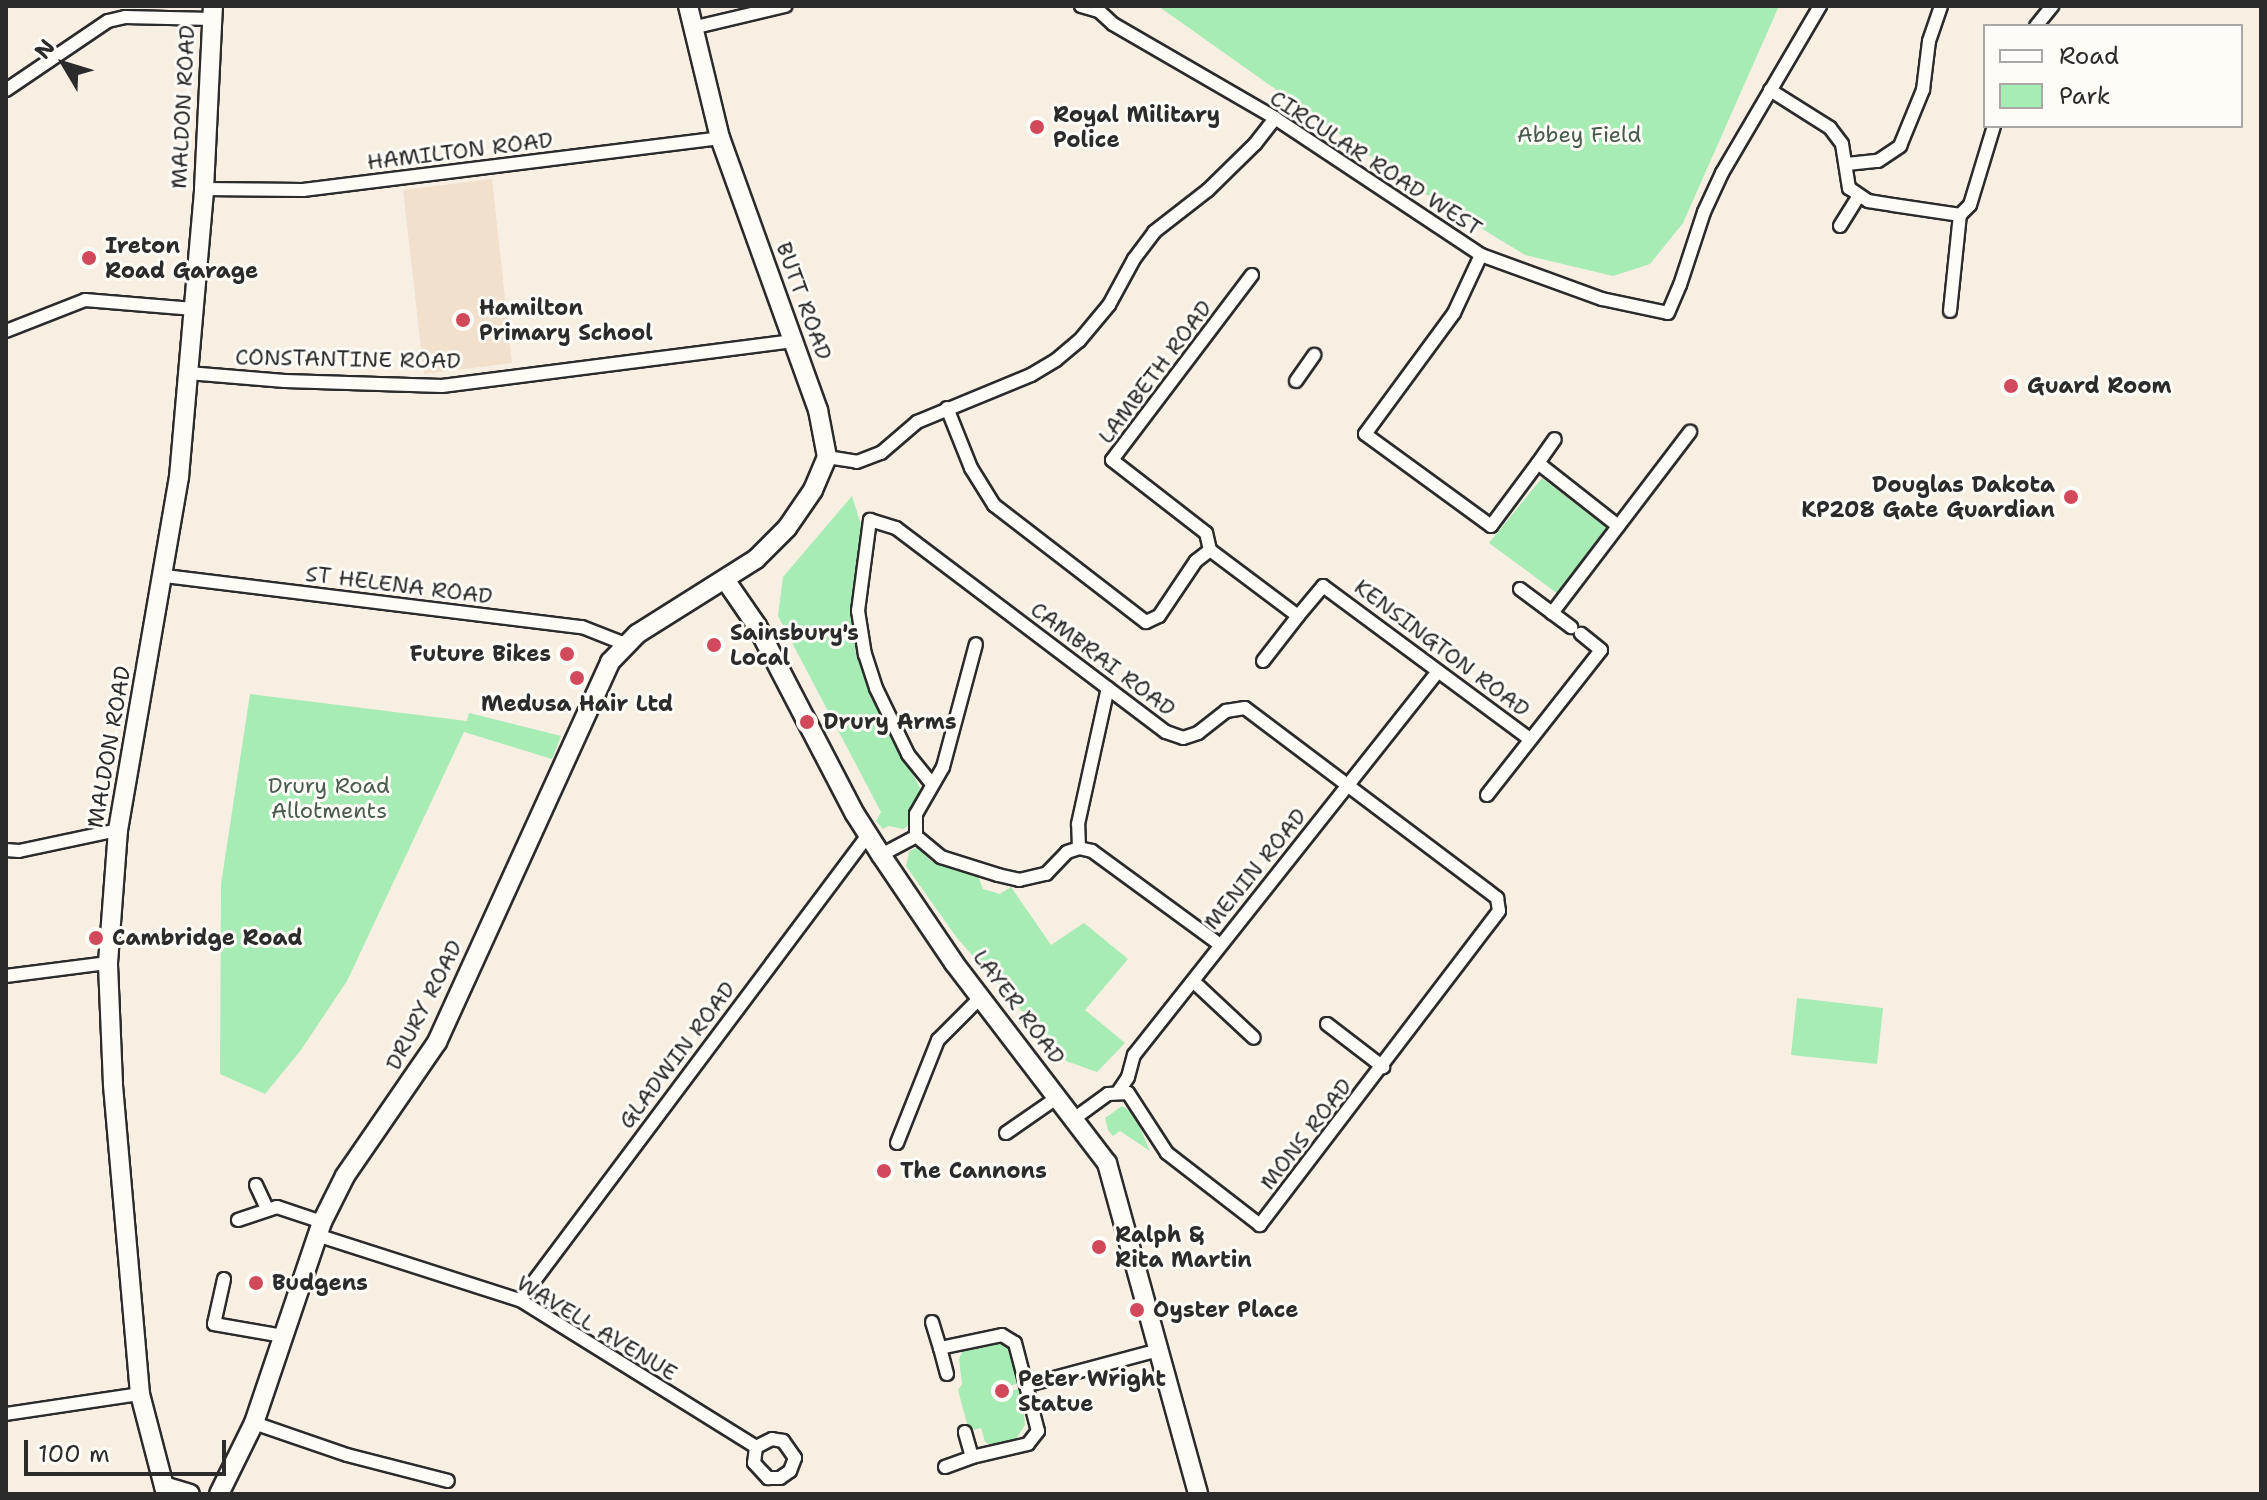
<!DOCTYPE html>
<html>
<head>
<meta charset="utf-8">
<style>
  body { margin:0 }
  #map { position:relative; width:2267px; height:1500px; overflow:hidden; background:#f8efe3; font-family:"Shantell Sans",sans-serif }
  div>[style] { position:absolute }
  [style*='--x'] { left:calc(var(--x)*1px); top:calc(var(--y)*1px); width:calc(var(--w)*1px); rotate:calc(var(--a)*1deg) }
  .built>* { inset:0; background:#f1e0cb }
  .green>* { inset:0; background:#a7ebb5 }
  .roads { filter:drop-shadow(2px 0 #2b2b2b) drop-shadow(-2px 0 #2b2b2b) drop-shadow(0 2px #2b2b2b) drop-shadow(0 -2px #2b2b2b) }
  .minor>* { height:12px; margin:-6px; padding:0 6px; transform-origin:6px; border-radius:6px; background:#fdfcf7 }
  .secondary>* { height:18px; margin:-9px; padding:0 9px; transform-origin:9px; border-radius:9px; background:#fdfcf7 }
  .dots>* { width:22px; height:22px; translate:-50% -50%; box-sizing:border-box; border:4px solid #fdfcf7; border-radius:50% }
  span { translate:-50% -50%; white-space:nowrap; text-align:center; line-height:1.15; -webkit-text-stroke:6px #fdfcf7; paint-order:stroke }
  .street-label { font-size:22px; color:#2b2b2b }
  .poi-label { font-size:22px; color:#2b2b2b; font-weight:700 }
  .left { translate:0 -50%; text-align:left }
  .right { translate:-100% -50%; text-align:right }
  .park-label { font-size:22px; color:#4a5b4e }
  .frame { position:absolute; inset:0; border:8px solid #2b2b2b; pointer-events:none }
  .legend { position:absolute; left:1983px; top:24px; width:260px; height:104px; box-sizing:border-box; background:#fdfcf7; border:2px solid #a9a8a5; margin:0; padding:10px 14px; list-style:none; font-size:24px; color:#2b2b2b }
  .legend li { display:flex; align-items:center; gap:16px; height:40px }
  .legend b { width:40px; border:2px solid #a9a8a5 }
  .north { position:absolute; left:24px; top:24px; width:80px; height:80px; -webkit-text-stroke:6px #fdfcf7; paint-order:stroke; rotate:308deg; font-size:22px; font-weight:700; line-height:32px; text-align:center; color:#2b2b2b }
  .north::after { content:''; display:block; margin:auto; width:28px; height:36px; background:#2b2b2b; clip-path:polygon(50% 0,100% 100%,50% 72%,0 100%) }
  .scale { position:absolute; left:24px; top:1440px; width:202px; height:36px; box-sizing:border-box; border:4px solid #2b2b2b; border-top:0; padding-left:10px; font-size:24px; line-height:28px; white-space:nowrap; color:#2b2b2b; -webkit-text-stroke:6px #fdfcf7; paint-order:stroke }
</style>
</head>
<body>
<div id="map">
  <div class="built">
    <div style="clip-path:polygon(492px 179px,512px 363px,424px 374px,403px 190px)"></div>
  </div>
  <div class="green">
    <div style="clip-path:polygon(1158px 6px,1779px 6px,1683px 223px,1650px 264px,1613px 276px,1525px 255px,1411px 185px)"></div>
    <div style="clip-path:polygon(1542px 478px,1607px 528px,1558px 594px,1489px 543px)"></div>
    <div style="clip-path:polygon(852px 496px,863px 531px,851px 620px,867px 687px,920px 788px,914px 820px,904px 829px,888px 826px,883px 829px,876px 821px,881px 812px,778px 616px,783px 577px)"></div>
    <div style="clip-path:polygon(250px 694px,467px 721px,469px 713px,561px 736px,552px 759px,464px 732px,347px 981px,301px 1050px,265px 1094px,220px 1074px,221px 884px)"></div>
    <div style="clip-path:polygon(917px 847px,931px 861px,978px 876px,983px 889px,1000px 894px,1011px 887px,1051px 945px,1084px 923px,1128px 959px,1085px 1010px,1125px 1043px,1097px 1072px,1066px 1061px,957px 938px,906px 866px,909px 852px)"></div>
    <div style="clip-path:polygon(1797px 998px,1883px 1008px,1877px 1064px,1791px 1055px)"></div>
    <div style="clip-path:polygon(1122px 1106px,1134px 1114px,1150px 1151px,1120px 1131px,1113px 1136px,1108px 1130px,1105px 1118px)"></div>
    <div style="clip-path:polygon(998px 1341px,1011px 1348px,1014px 1355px,1010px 1359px,1020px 1383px,1010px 1386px,1001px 1382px,995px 1388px,995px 1394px,1004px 1399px,1011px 1391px,1022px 1388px,1025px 1425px,1016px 1439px,991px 1445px,985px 1442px,981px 1428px,969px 1431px,958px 1390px,962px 1384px,959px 1359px,963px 1350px)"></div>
  </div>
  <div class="roads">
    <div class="minor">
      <div style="--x:1081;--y:6;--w:19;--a:16"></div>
      <div style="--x:1099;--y:11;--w:19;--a:43"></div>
      <div style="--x:1113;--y:24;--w:187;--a:30.1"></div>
      <div style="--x:1275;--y:118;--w:247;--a:33.6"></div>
      <div style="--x:1481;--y:255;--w:129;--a:20"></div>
      <div style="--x:1602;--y:299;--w:67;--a:12"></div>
      <div style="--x:1668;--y:313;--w:30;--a:-67"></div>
      <div style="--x:1680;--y:285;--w:77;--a:-71.8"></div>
      <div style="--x:1704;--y:212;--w:43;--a:-65.2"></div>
      <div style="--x:1722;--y:173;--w:194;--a:-59.6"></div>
      <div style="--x:2036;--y:26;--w:26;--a:-51"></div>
      <div style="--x:692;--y:28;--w:96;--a:-13.3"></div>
      <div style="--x:6;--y:90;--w:123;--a:-34.1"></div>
      <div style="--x:108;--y:21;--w:17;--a:-13"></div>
      <div style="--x:125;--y:17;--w:87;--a:1.3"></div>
      <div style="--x:1770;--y:90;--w:71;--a:32.3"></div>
      <div style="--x:1830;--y:128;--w:20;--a:53"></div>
      <div style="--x:1842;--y:144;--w:45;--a:81"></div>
      <div style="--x:1849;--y:188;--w:23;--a:34"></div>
      <div style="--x:1868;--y:201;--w:25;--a:9"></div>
      <div style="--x:1893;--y:205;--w:68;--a:8.5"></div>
      <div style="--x:1960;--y:215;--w:14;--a:-45"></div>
      <div style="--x:1970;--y:205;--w:83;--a:-73.1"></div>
      <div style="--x:1847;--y:164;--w:31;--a:-6"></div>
      <div style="--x:1878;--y:161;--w:27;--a:-34"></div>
      <div style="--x:1900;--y:146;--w:61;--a:-67.7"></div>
      <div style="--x:1923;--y:90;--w:49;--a:-83"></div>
      <div style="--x:1929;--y:41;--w:37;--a:-71"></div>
      <div style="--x:204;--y:189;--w:99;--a:0.6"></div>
      <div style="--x:303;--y:190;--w:420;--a:-7.1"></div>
      <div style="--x:1840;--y:226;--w:34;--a:-58"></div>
      <div style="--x:1481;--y:255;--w:64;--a:115"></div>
      <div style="--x:1454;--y:313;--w:150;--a:126.3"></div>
      <div style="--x:1365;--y:434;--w:156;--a:36.1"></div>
      <div style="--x:1491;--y:526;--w:79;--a:-53.3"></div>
      <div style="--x:1538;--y:463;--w:102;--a:38.2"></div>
      <div style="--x:1950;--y:311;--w:97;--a:-84.1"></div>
      <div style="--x:6;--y:331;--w:85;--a:-21.4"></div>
      <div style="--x:85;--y:300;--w:109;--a:4.7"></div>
      <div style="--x:188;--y:373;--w:97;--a:4.7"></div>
      <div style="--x:285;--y:381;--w:157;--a:1.8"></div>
      <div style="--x:442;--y:386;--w:354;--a:-7.3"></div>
      <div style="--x:1296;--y:381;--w:32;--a:-55"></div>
      <div style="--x:947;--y:408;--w:65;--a:68.2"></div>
      <div style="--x:971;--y:468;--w:44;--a:58.1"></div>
      <div style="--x:994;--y:505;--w:192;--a:37.6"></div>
      <div style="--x:1146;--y:622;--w:14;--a:-25"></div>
      <div style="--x:1159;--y:616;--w:66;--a:-56.1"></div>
      <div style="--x:1196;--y:561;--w:18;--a:-38"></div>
      <div style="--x:1210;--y:550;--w:110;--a:36.9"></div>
      <div style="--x:1298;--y:616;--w:39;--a:-50"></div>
      <div style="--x:1323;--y:586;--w:257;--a:36.5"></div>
      <div style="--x:827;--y:457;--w:30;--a:9"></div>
      <div style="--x:857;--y:462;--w:26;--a:-21"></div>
      <div style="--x:881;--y:453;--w:48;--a:-40.7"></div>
      <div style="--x:917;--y:422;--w:123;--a:-22.4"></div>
      <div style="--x:1031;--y:375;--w:29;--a:-31"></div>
      <div style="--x:1056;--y:360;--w:30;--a:-40"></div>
      <div style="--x:1079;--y:341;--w:47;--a:-50.2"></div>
      <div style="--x:1109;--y:305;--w:52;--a:-61.5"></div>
      <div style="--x:1134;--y:259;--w:34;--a:-53"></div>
      <div style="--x:1154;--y:232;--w:68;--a:-37.9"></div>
      <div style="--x:1208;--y:190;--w:66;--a:-44.4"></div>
      <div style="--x:1255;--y:144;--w:33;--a:-52"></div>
      <div style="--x:1538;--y:463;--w:29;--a:-55"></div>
      <div style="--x:1210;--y:550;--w:17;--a:-103"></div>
      <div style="--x:1206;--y:533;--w:119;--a:-142.2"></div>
      <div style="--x:1112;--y:460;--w:232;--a:-52.9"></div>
      <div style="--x:165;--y:576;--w:420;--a:7"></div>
      <div style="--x:582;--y:627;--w:46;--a:21.6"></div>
      <div style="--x:1520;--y:589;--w:64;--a:36.7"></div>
      <div style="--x:1552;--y:613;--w:228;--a:-52.7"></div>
      <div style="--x:1263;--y:661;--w:57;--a:-52.1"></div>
      <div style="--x:932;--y:784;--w:38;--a:-129"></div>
      <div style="--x:908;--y:754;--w:73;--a:-115.9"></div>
      <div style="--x:876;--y:688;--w:35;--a:-108"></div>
      <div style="--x:865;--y:655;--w:45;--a:-99"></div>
      <div style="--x:858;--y:611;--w:92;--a:-82.5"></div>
      <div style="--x:870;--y:520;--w:27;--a:17"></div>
      <div style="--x:896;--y:528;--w:338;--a:37.1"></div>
      <div style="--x:1166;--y:732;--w:18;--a:19"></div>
      <div style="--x:1183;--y:738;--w:16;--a:-18"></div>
      <div style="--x:1198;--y:733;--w:36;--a:-38"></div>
      <div style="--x:1226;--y:711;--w:19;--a:-9"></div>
      <div style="--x:1245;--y:708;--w:316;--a:37"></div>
      <div style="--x:1497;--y:898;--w:13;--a:81"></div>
      <div style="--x:1499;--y:911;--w:395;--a:127.3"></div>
      <div style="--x:1260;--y:1225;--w:118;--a:-142.3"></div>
      <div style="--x:1167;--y:1153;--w:72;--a:-123"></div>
      <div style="--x:1128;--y:1093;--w:20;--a:177"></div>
      <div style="--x:1108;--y:1094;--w:41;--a:144"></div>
      <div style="--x:1487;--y:795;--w:184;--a:-51.8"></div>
      <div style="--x:1601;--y:650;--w:26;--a:-141"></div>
      <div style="--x:916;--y:836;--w:22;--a:-90"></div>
      <div style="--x:916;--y:814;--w:54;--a:-60.1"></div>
      <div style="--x:943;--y:767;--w:127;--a:-75"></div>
      <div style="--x:1079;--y:848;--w:13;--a:13"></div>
      <div style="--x:1092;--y:851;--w:157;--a:36.2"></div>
      <div style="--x:6;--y:850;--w:13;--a:4"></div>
      <div style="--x:19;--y:851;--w:101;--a:-12"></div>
      <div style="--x:881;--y:855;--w:40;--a:-28"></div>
      <div style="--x:916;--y:836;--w:33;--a:40"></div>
      <div style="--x:941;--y:857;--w:60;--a:17.5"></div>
      <div style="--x:998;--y:875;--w:22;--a:13"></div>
      <div style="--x:1019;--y:880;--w:28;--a:-13"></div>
      <div style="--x:1046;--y:874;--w:30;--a:-46"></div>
      <div style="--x:1067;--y:852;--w:13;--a:-18"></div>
      <div style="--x:1079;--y:848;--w:24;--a:-92"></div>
      <div style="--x:1078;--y:824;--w:139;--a:-77.6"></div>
      <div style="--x:6;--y:976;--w:103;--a:-7.3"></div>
      <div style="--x:1193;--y:981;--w:83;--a:43.1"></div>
      <div style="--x:1327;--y:1024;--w:71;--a:37.5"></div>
      <div style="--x:1118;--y:1092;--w:18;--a:-56"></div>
      <div style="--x:1128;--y:1077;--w:23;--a:-75"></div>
      <div style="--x:1134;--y:1055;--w:489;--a:-51.6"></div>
      <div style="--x:1006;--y:1133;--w:63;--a:-34.7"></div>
      <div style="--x:897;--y:1143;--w:111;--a:-68.3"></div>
      <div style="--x:938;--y:1040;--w:61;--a:-45"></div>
      <div style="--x:256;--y:1185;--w:26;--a:65"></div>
      <div style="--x:238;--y:1220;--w:41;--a:-18.4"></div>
      <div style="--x:277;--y:1207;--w:47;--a:18.4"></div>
      <div style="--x:317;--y:1235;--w:213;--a:17.8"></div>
      <div style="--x:520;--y:1300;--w:278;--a:31.9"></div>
      <div style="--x:756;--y:1447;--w:16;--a:97"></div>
      <div style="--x:754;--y:1463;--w:21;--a:47"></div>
      <div style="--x:768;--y:1478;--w:12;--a:0"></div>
      <div style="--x:780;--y:1478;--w:12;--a:-35"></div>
      <div style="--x:790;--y:1471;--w:14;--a:-69"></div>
      <div style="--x:795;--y:1458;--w:21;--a:-125"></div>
      <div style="--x:783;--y:1441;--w:11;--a:-170"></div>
      <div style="--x:772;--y:1439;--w:18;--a:153"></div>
      <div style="--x:224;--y:1279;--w:46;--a:102.5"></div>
      <div style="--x:214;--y:1324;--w:70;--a:9.9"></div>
      <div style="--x:520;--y:1300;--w:581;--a:-53.19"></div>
      <div style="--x:932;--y:1322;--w:27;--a:73"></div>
      <div style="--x:947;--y:1374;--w:27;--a:-105"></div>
      <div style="--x:940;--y:1348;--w:63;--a:-11.8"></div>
      <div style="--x:1002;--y:1335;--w:15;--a:32"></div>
      <div style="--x:1015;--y:1343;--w:91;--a:75.4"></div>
      <div style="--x:1038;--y:1431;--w:16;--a:128"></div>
      <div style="--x:1028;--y:1444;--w:57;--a:166.9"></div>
      <div style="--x:1028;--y:1385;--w:136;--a:-15"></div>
      <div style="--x:6;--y:1414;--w:135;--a:-8.5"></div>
      <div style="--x:254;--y:1423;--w:98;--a:19"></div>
      <div style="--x:347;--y:1455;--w:104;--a:14.4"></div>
      <div style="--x:945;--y:1467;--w:29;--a:-20"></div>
      <div style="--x:972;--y:1457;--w:26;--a:-106"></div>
    </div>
    <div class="secondary">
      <div style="--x:726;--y:581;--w:55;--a:55.4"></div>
      <div style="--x:757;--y:626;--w:212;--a:62.5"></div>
      <div style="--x:855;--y:814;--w:49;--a:57.6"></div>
      <div style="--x:881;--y:855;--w:130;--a:55.9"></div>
      <div style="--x:954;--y:963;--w:252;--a:52.6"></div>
      <div style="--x:1107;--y:1163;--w:343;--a:74.6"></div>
      <div style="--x:164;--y:1486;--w:27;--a:17"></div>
      <div style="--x:166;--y:1494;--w:103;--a:-104.6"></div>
      <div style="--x:140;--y:1394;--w:311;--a:-95"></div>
      <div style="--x:113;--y:1084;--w:121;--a:-92.4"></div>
      <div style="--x:108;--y:963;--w:133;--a:-85.7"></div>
      <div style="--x:118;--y:830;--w:358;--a:-80.2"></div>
      <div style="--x:179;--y:477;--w:289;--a:-85"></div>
      <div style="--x:204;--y:189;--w:183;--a:-87.2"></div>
      <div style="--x:219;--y:1494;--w:79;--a:-63.8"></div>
      <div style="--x:254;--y:1423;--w:212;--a:-71.3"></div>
      <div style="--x:322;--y:1222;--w:51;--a:-63.4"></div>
      <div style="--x:345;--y:1176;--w:163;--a:-55.5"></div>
      <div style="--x:437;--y:1042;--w:418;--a:-65.5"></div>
      <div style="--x:610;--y:662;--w:39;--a:-46"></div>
      <div style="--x:637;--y:634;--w:141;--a:-32.2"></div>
      <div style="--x:756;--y:559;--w:44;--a:-45"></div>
      <div style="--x:787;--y:528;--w:46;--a:-55.6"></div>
      <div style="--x:813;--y:490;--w:36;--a:-67"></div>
      <div style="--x:827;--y:457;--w:48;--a:-100.8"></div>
      <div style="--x:818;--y:410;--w:289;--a:-109.8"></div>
      <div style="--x:720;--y:138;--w:136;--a:-103.6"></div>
    </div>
  </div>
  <div class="dots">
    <div style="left:1037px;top:127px;background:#d1495b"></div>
    <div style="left:89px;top:258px;background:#d1495b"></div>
    <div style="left:463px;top:320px;background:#d1495b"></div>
    <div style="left:2011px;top:386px;background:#d1495b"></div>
    <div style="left:2071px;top:497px;background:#d1495b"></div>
    <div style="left:714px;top:645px;background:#d1495b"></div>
    <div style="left:567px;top:654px;background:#d1495b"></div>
    <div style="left:577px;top:678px;background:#d1495b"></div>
    <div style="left:807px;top:722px;background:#d1495b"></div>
    <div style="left:96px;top:938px;background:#d1495b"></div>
    <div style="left:884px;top:1171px;background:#d1495b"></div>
    <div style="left:1099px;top:1247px;background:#d1495b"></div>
    <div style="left:256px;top:1283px;background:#d1495b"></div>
    <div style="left:1137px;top:1310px;background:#d1495b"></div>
    <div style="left:1002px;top:1391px;background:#d1495b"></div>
  </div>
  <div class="street-label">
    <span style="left:183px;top:107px;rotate:-87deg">MALDON ROAD</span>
    <span style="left:460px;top:151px;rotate:-7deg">HAMILTON ROAD</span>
    <span style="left:1376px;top:163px;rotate:33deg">CIRCULAR ROAD WEST</span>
    <span style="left:804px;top:301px;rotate:70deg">BUTT ROAD</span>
    <span style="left:348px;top:359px;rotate:1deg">CONSTANTINE ROAD</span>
    <span style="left:1155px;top:372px;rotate:-53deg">LAMBETH ROAD</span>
    <span style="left:399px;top:585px;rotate:7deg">ST HELENA ROAD</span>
    <span style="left:1442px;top:648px;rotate:37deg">KENSINGTON ROAD</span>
    <span style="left:1103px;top:659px;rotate:37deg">CAMBRAI ROAD</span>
    <span style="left:109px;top:747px;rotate:-80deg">MALDON ROAD</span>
    <span style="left:1255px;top:869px;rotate:-51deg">MENIN ROAD</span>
    <span style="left:424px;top:1005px;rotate:-63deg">DRURY ROAD</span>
    <span style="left:1019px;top:1007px;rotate:53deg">LAYER ROAD</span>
    <span style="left:677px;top:1055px;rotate:-53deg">GLADWIN ROAD</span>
    <span style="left:1306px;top:1134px;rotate:-52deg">MONS ROAD</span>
    <span style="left:597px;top:1328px;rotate:31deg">WAVELL AVENUE</span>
  </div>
  <div class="poi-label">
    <span class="left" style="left:1053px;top:127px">Royal Military<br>Police</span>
    <span class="left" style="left:105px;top:258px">Ireton<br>Road Garage</span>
    <span class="left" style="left:479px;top:320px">Hamilton<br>Primary School</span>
    <span class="left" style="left:2027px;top:386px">Guard Room</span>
    <span class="right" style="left:2055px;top:497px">Douglas Dakota<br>KP208 Gate Guardian</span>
    <span class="left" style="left:730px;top:645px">Sainsbury's<br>Local</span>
    <span class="right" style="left:551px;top:654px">Future Bikes</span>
    <span style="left:577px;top:704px">Medusa Hair Ltd</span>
    <span class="left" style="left:823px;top:722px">Drury Arms</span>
    <span class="left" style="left:112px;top:938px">Cambridge Road</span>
    <span class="left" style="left:900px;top:1171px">The Cannons</span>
    <span class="left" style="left:1115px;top:1247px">Ralph &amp;<br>Rita Martin</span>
    <span class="left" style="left:272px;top:1283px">Budgens</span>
    <span class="left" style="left:1153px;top:1310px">Oyster Place</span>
    <span class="left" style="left:1018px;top:1391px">Peter Wright<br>Statue</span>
  </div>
  <div class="park-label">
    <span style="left:1579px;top:135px">Abbey Field</span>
    <span style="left:329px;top:798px">Drury Road<br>Allotments</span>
  </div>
  <div class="frame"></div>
  <ul class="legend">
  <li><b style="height:10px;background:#fdfcf7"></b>Road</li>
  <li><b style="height:22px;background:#a7ebb5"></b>Park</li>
  </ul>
  <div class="north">N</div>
  <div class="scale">100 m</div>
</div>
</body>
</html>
